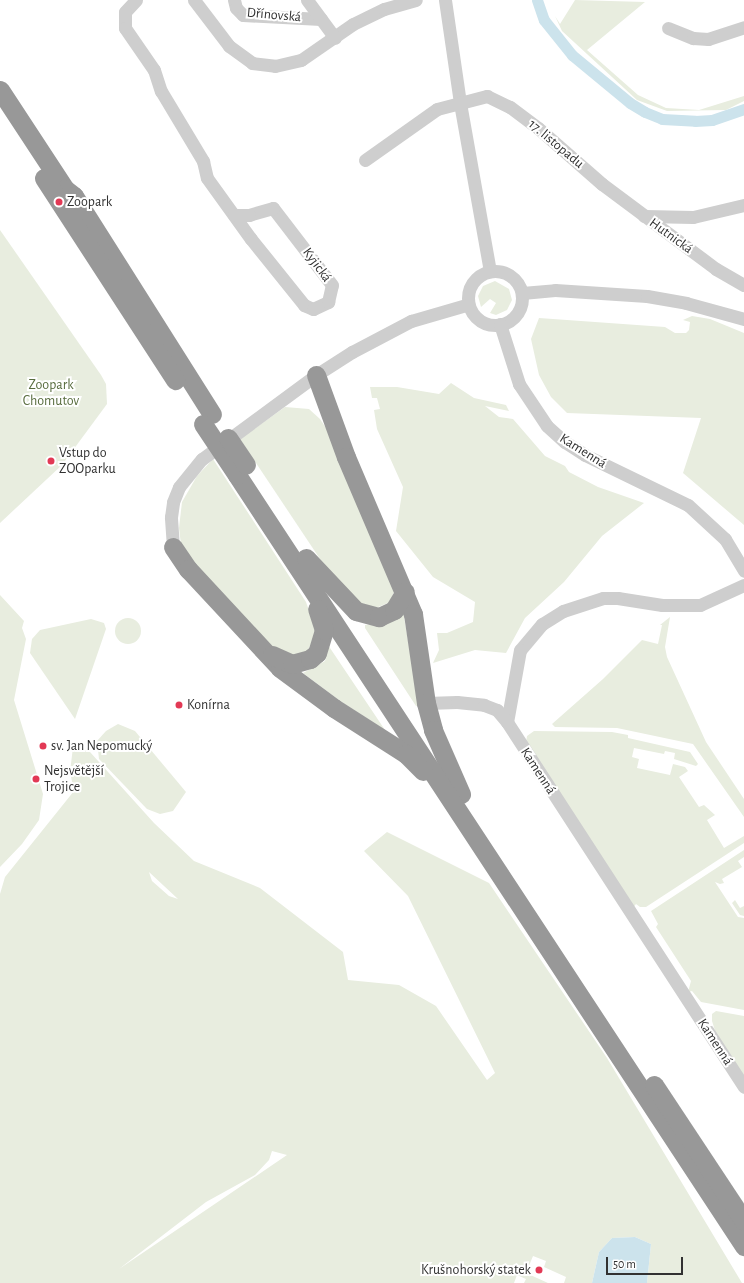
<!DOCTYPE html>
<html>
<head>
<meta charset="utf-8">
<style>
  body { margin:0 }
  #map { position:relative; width:744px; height:1283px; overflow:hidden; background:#fff; font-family:"Alegreya Sans",sans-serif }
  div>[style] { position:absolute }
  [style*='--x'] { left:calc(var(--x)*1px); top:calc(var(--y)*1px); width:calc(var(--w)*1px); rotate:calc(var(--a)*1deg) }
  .green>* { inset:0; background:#e8eddf }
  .round { border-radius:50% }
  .water>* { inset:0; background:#cce3ec }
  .canal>* { height:11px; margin:-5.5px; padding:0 5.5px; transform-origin:5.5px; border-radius:5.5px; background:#cce3ec }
  .minor>* { height:13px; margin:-6.5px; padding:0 6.5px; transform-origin:6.5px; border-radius:6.5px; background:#cecece }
  .minor>.ring { margin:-6.5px; padding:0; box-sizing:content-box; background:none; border:13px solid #cecece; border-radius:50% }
  .highway>* { height:19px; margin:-9.5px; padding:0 9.5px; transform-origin:9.5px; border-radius:9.5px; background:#989898 }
  .highway-bridge>* { height:19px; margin:-9.5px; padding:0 9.5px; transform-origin:9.5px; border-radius:9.5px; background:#989898 }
  .dots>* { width:11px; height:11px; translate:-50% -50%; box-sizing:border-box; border:2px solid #fff; border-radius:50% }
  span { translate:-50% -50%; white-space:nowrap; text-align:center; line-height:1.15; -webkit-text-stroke:4px #fff; paint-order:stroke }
  .street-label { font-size:14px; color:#313131 }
  .poi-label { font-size:14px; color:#313131 }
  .left { translate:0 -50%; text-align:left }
  .right { translate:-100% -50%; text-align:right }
  .park-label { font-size:14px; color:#586c3e }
  .scale { position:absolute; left:606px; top:1257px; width:77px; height:18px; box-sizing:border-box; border:2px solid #313131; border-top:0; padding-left:5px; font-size:12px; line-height:14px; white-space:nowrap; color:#313131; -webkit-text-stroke:3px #fff; paint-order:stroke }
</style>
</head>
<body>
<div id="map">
  <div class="green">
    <div style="clip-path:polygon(575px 0,645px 2px,587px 50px,638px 95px,666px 108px,699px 110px,744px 96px,744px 101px,726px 110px,667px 111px,637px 100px,562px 31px,555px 16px,560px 24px)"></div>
    <div style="clip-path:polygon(0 230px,101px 375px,106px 384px,107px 404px,62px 465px,0 523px)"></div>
    <div style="clip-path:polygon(495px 281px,509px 289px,512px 300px,507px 310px,496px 315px,490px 313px,496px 303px,490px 299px,481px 307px,478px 296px,483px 286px)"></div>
    <div style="clip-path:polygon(692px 316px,710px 319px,744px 333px,744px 525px,683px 473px,701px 418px,567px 413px,551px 397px,539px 375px,531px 339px,539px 318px,665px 327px,675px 333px,686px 333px,689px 330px,690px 322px,683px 320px)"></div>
    <div style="clip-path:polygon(451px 383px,474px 398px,506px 405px,509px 411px,485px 406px,499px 417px,513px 419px,545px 456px,565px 466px,569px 472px,598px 487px,644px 503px,602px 536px,564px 582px,525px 618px,506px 653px,475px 650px,433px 663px,439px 650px,437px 633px,447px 633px,473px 622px,475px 602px,433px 577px,396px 531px,403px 487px,377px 429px,374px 410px,380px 409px,377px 398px,372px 398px,370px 387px,397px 387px,439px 394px)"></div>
    <div style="clip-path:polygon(285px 407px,309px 409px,320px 419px,334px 440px,396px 587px,390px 602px,369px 611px,328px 571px,240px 439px)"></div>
    <div style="clip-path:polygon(213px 459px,306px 602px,317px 633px,304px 657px,279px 654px,194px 565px,181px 545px,179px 528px,182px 502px,197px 476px)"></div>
    <div style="clip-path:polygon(0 595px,24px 621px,22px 628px,26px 639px,14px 700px,43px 794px,39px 820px,22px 844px,0 867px)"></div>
    <div style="clip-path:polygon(403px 611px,419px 705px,416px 706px,365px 628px,365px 625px,381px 623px)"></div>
    <div style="clip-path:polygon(670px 617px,665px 647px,667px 657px,706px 742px,744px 799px,744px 817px,693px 744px,617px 728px,555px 727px,552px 724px,603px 679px,642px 640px,658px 644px,662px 625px,660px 625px)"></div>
    <div class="round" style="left:115px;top:618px;width:26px;height:26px"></div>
    <div style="clip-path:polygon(91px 619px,104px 623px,106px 629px,75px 719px,30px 653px,32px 639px,40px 630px)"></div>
    <div style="clip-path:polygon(328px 645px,385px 730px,340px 701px,303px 673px,325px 661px)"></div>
    <div style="clip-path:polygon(118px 724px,135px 731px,186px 792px,173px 811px,160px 814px,147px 809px,99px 759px,97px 741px,106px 731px)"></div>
    <div style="clip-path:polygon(534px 731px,612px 732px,628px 735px,628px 738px,690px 752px,698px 764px,696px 766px,674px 759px,675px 753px,665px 751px,664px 754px,634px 748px,632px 757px,639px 759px,637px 768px,670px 775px,673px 764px,685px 767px,688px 771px,679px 777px,699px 807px,704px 805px,715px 815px,707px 820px,724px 848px,744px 836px,744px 843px,646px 907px,640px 907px,636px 904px,633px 908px,526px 742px,527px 736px)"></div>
    <div style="clip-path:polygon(evenodd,73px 747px,90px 752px,154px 823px,194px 861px,260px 888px,343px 952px,348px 980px,399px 985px,436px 1006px,487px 1080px,495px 1073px,408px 896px,364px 851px,387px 832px,489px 883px,607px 1058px,742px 1283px,647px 1283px,651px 1244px,635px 1237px,612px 1238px,599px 1252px,592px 1283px,564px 1283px,566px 1277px,544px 1267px,546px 1261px,533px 1256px,526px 1273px,548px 1283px,524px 1283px,526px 1279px,517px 1275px,514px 1283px,0 1283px,0 894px,5px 877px,74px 791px,70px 772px,73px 747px,149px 872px,178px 899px,169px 896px,152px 881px,149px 872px,73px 747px,272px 1151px,287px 1155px,119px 1269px,206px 1202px,255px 1175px,269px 1160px,272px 1151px)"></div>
    <div style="clip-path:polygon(744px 850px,744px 857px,738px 861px,742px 867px,722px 879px,724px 883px,720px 884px,715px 882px,738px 917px,744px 918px,744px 1010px,701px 1002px,692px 991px,688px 992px,691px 981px,656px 927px,658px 924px,651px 911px)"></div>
    <div style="clip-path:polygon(735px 900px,740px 908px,744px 906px,744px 916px,740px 915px,732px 903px)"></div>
    <div style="clip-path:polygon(716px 1011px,744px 1016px,744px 1077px,717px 1037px,712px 1021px,712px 1014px)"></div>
  </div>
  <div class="water">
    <div style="clip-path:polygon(635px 1237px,651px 1244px,647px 1283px,592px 1283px,599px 1252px,612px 1238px)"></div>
  </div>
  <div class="canal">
    <div style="--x:537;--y:0;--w:21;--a:71"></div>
    <div style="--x:544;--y:20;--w:45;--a:51.3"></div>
    <div style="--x:572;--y:55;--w:75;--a:39.6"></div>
    <div style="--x:630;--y:103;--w:17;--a:31"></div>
    <div style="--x:645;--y:112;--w:18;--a:22"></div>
    <div style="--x:662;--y:119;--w:33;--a:3"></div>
    <div style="--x:695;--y:121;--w:17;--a:-3"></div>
    <div style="--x:712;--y:120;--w:34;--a:-19"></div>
  </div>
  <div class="minor">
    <div style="--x:136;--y:0;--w:16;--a:133"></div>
    <div style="--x:125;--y:12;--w:16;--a:90"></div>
    <div style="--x:125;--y:28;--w:51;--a:55.4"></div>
    <div style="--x:154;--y:70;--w:22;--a:72"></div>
    <div style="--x:161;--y:91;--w:82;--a:59"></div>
    <div style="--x:203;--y:161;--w:17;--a:77"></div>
    <div style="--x:207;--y:178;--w:75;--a:54.2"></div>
    <div style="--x:251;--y:239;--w:85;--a:51.2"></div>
    <div style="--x:304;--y:305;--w:10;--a:24"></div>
    <div style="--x:313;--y:309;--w:17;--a:-25"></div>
    <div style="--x:328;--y:302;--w:17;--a:-77"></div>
    <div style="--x:332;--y:285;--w:97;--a:-127.5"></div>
    <div style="--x:273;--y:208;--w:25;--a:164"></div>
    <div style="--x:249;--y:215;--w:15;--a:180"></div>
    <div style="--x:194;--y:0;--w:58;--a:52.7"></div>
    <div style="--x:229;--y:46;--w:29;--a:36"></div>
    <div style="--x:252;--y:63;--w:23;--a:7"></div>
    <div style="--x:275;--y:66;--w:27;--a:-13"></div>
    <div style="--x:301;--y:60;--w:63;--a:-34.7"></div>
    <div style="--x:353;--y:24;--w:34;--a:-26"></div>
    <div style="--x:384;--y:9;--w:33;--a:-16"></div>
    <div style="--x:234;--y:0;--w:8;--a:76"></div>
    <div style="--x:236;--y:8;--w:10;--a:45"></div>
    <div style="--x:243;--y:15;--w:78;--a:2.9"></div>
    <div style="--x:307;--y:0;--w:47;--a:53.6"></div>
    <div style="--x:445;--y:0;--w:104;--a:81.7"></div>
    <div style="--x:460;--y:103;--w:171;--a:79.9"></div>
    <div style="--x:668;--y:28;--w:27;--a:22"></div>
    <div style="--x:693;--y:38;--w:15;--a:4"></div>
    <div style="--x:708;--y:39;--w:38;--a:-18"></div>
    <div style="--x:365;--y:160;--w:88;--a:-35.3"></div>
    <div style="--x:437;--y:109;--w:52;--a:-14.6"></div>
    <div style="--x:487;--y:96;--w:25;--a:26"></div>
    <div style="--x:510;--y:107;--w:35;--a:37"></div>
    <div style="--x:538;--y:128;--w:85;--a:41.2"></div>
    <div style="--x:602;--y:184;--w:142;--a:36.7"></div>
    <div style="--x:716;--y:269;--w:32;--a:30"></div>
    <div style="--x:644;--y:216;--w:49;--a:1.2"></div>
    <div style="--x:693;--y:217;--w:52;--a:-13.2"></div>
    <div class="ring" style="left:468px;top:271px;width:41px;height:41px"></div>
    <div style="--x:522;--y:293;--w:33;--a:-5"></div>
    <div style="--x:555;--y:290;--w:92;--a:3.7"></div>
    <div style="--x:647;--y:296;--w:40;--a:10"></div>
    <div style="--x:686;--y:303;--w:60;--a:15.4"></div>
    <div style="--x:500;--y:324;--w:63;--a:72.4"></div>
    <div style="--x:519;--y:384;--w:50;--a:56.3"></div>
    <div style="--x:547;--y:426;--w:24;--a:42"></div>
    <div style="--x:565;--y:442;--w:24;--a:33"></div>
    <div style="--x:585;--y:455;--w:114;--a:25.9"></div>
    <div style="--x:688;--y:505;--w:50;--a:42.6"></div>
    <div style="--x:725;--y:539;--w:37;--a:59"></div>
    <div style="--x:173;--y:547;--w:30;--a:-94"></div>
    <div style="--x:171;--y:517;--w:15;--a:-82"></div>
    <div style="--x:173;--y:502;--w:16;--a:-68"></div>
    <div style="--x:179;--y:487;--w:36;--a:-51"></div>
    <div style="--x:202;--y:459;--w:142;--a:-36.4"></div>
    <div style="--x:316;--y:375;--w:43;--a:-32.6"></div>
    <div style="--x:352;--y:352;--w:67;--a:-27.7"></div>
    <div style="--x:411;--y:321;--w:60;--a:-16.3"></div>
    <div style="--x:744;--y:585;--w:48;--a:155.6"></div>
    <div style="--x:700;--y:605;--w:38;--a:180"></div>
    <div style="--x:662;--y:605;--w:45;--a:-171"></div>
    <div style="--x:618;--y:598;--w:15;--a:180"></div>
    <div style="--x:603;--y:598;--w:42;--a:162"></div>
    <div style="--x:563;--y:611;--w:25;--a:148"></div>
    <div style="--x:542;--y:624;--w:34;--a:130"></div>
    <div style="--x:520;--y:650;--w:73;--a:100.2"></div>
    <div style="--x:507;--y:722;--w:435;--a:57"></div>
    <div style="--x:426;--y:703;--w:31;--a:-2"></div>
    <div style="--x:457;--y:702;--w:27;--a:6"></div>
    <div style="--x:484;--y:705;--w:14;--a:21"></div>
    <div style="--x:497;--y:710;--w:16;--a:50"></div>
  </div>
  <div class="highway">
    <div style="--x:0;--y:90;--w:118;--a:56.7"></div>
    <div style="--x:65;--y:189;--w:11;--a:38"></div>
    <div style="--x:74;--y:196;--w:258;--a:57.7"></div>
    <div style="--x:44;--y:178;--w:241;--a:57"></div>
    <div style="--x:316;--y:375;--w:87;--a:69.9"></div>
    <div style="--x:346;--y:457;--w:171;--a:66.9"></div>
    <div style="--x:413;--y:614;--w:90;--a:81.7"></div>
    <div style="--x:426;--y:703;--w:28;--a:75"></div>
    <div style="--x:433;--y:730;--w:70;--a:66.4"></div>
    <div style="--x:237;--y:475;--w:923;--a:56.67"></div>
    <div style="--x:173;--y:547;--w:27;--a:56"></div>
    <div style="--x:188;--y:569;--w:135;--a:47.1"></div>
    <div style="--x:280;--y:668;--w:67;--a:36.5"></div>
    <div style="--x:334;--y:708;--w:85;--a:32.6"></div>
    <div style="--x:406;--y:754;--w:24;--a:45"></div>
    <div style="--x:306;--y:558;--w:73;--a:46.7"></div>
    <div style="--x:356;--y:611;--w:24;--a:15"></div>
    <div style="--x:379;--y:617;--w:17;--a:-25"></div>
    <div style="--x:394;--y:610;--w:21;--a:-59"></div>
    <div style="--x:272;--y:655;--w:22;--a:24"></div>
    <div style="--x:292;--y:664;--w:19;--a:-16"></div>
    <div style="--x:310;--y:659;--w:9;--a:-41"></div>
    <div style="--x:317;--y:653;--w:24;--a:-73"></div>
    <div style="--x:324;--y:630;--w:22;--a:-108"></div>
    <div style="--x:654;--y:1085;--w:163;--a:56.5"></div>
  </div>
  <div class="highway-bridge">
    <div style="--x:203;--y:424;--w:61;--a:56.3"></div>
    <div style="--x:228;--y:438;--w:32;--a:56"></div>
  </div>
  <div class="dots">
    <div style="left:59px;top:202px;background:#e23955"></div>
    <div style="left:51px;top:461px;background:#e23955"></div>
    <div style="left:179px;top:705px;background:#e23955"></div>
    <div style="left:43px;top:746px;background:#e23955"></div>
    <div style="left:36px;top:779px;background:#e23955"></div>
    <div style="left:539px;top:1270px;background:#e23955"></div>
  </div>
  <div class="street-label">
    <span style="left:274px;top:15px;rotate:5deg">Dřínovská</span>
    <span style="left:556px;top:144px;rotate:40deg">17. listopadu</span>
    <span style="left:671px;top:236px;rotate:36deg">Hutnická</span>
    <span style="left:317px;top:265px;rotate:54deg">Kyjická</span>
    <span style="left:583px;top:451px;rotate:32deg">Kamenná</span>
    <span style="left:538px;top:771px;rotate:57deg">Kamenná</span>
    <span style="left:715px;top:1042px;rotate:57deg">Kamenná</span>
  </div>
  <div class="poi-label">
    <span class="left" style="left:67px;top:202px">Zoopark</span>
    <span class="left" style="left:59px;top:461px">Vstup do<br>ZOOparku</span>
    <span class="left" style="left:187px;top:705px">Konírna</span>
    <span class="left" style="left:51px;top:746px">sv. Jan Nepomucký</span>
    <span class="left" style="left:44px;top:779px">Nejsvětější<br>Trojice</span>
    <span class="right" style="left:531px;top:1270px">Krušnohorský statek</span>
  </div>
  <div class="park-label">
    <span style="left:51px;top:393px">Zoopark<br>Chomutov</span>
  </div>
  <div class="scale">50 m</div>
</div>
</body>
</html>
